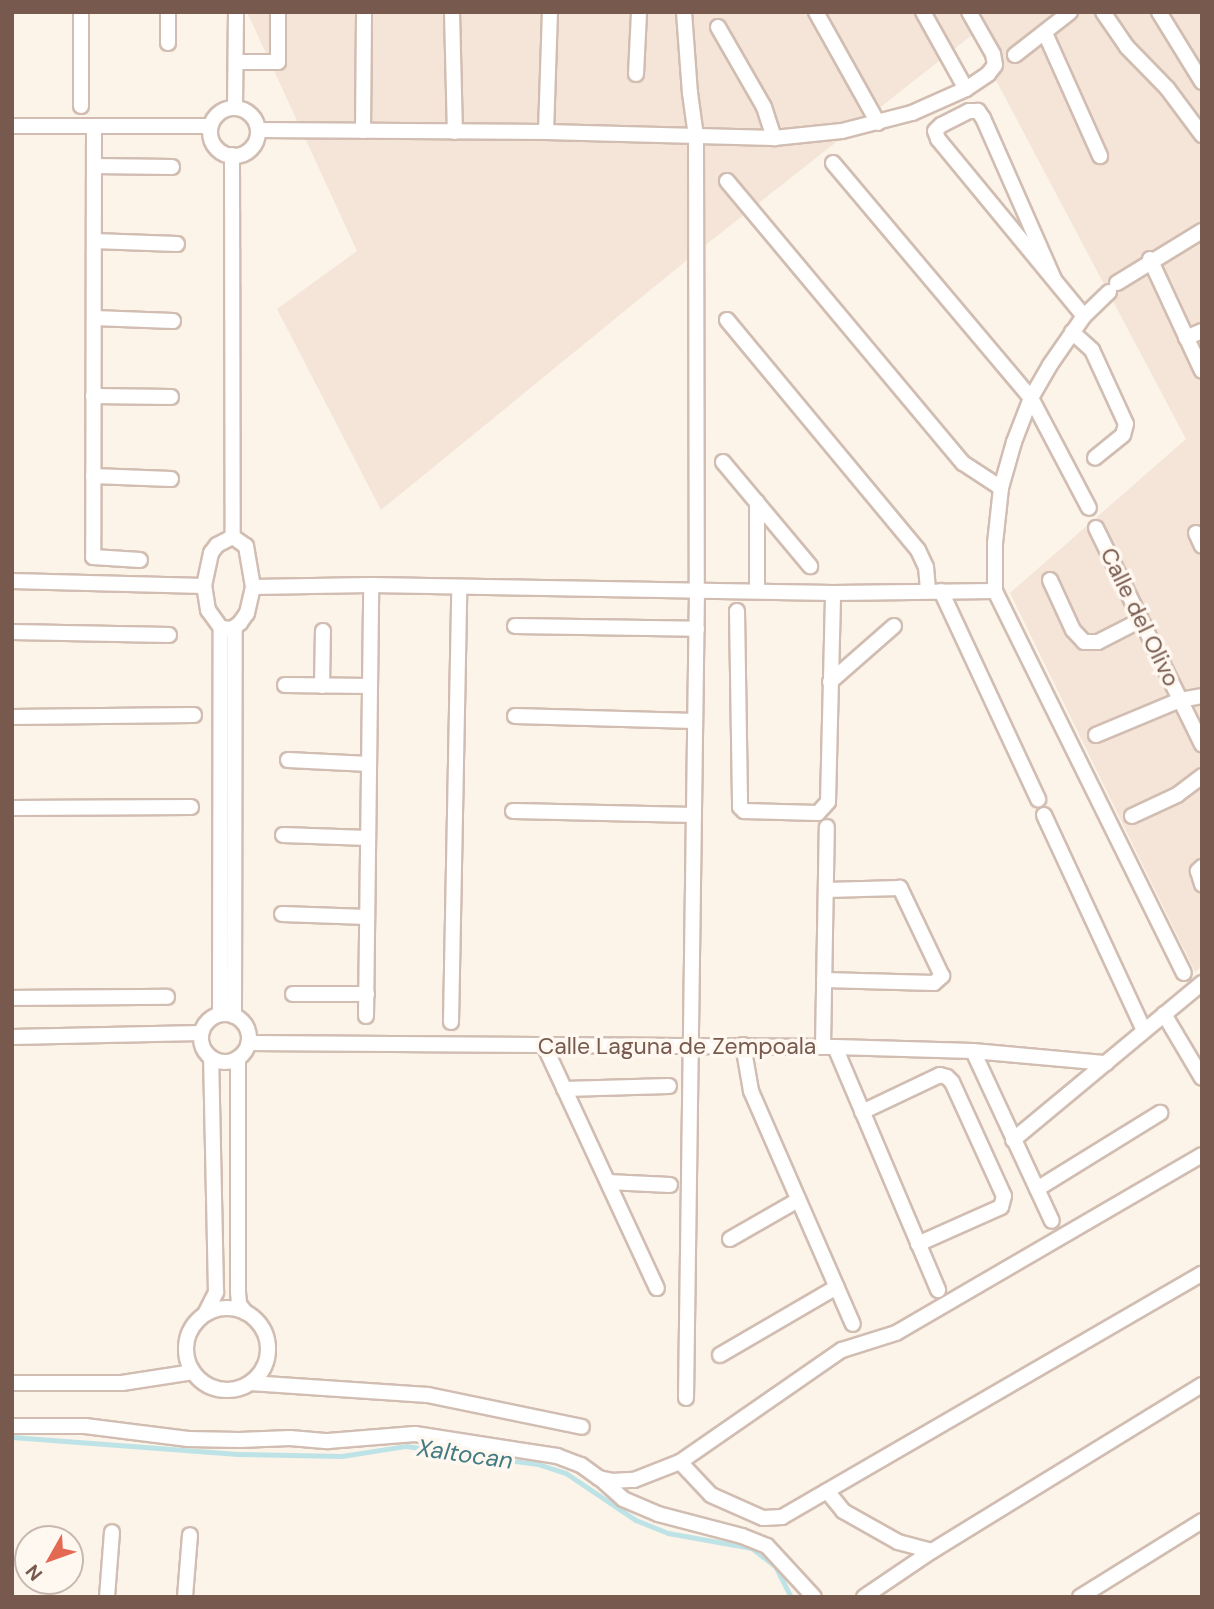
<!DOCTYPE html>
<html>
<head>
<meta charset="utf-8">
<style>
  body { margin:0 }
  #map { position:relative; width:1214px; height:1609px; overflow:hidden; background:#fcf4e9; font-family:"DM Sans",sans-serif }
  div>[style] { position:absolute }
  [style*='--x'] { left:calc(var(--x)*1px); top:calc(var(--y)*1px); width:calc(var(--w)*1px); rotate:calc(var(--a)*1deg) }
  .residential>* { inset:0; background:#f4e5d8 }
  .stream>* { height:4.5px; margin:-2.25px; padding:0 2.25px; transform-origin:2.25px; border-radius:2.25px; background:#bee3e6 }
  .roads { filter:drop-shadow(2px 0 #d1bdb1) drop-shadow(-2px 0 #d1bdb1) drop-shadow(0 2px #d1bdb1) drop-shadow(0 -2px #d1bdb1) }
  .minor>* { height:14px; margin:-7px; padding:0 7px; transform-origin:7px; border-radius:7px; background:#fff }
  .minor>.ring { margin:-7px; padding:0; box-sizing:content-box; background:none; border:14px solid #fff; border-radius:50% }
  span { translate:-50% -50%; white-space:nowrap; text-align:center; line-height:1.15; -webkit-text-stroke:7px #fff8f0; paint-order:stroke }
  .street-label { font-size:23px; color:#77594d }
  .water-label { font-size:24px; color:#437b83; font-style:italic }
  .frame { position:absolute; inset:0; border:14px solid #77594d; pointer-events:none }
  .north { position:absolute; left:14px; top:1525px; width:70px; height:70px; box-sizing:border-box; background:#fff8f0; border:2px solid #c9b8af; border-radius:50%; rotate:230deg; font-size:19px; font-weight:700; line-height:28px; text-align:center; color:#77594d }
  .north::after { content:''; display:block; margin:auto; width:24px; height:32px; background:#e36952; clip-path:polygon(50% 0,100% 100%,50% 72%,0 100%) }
</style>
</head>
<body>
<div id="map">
  <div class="residential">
    <div style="clip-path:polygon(247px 12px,1202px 12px,1202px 966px,1195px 972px,1010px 593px,1186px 439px,972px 35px,703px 247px,381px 510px,277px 309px,357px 251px)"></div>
  </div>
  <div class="stream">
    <div style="--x:12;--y:1437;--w:226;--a:4.3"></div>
    <div style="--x:237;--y:1454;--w:105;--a:1.1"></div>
    <div style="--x:342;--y:1456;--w:65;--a:-8.9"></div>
    <div style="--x:406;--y:1446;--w:133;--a:7.8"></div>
    <div style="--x:538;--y:1464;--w:29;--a:18"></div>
    <div style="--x:566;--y:1473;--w:84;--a:33.9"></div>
    <div style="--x:636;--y:1520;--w:35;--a:22"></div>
    <div style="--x:668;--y:1533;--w:85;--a:10.1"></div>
    <div style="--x:752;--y:1548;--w:31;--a:38"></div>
    <div style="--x:776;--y:1567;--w:34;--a:63"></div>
  </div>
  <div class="roads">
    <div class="minor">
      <div style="--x:168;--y:12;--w:31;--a:90"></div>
      <div style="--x:452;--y:12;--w:120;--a:88.6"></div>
      <div style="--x:684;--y:12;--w:81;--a:85.8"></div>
      <div style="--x:690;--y:93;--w:43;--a:82.1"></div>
      <div style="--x:696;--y:136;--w:454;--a:89.9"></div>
      <div style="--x:697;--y:590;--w:808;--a:90.78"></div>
      <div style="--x:816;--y:12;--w:127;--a:60.8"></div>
      <div style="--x:1103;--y:12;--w:42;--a:55.6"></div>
      <div style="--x:1127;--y:47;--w:57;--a:45.7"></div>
      <div style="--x:1167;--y:88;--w:59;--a:53.3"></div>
      <div style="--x:1159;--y:12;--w:82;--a:58.4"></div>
      <div style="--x:718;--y:27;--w:92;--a:60.1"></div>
      <div style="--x:764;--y:107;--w:33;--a:72"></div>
      <div style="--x:1045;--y:33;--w:135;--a:65.9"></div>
      <div style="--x:1015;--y:55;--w:70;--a:-38"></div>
      <div style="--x:236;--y:62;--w:42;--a:0"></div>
      <div style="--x:278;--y:62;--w:50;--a:-90"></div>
      <div style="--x:636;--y:74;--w:62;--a:-87.2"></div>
      <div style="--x:966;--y:89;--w:27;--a:-34"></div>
      <div style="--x:988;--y:74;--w:11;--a:-52"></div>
      <div style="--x:995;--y:65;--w:11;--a:-100"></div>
      <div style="--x:993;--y:54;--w:48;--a:-119.7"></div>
      <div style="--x:81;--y:106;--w:94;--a:-90"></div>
      <div style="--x:235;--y:107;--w:95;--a:-89.4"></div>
      <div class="ring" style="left:210px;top:108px;width:34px;height:34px"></div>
      <div style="--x:12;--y:126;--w:198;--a:0"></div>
      <div style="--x:94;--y:126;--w:431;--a:90.1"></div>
      <div style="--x:93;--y:557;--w:47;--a:3.7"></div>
      <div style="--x:258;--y:130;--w:288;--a:0.4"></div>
      <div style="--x:546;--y:132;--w:228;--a:1.5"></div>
      <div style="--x:774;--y:138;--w:68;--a:-5.9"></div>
      <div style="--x:842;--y:131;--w:72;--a:-14.4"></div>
      <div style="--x:912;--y:113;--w:59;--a:-24"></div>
      <div style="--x:966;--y:89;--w:88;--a:-119.2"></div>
      <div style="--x:363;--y:131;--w:119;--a:-89.5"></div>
      <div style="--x:546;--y:132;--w:120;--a:-88.1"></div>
      <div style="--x:232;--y:155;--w:382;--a:89.9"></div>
      <div style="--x:833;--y:163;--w:307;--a:49.9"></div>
      <div style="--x:1031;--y:398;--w:124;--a:62.2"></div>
      <div style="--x:94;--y:166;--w:78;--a:0.7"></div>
      <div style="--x:727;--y:181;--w:368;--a:50.1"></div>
      <div style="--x:963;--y:463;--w:45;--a:33.3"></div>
      <div style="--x:94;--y:241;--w:83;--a:2.1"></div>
      <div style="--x:1150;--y:259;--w:123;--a:65.1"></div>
      <div style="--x:1054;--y:279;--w:176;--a:-113.8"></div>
      <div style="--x:983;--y:118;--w:9;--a:-126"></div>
      <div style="--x:978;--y:111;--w:9;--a:180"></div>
      <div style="--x:969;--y:111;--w:31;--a:153"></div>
      <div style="--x:941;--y:125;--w:8;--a:135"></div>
      <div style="--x:935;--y:131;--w:9;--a:69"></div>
      <div style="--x:938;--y:139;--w:229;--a:50.5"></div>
      <div style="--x:1117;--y:283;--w:100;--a:-31.5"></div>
      <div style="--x:1109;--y:292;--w:35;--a:136"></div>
      <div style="--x:1084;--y:316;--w:60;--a:124.8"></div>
      <div style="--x:1050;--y:365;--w:38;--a:120"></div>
      <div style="--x:1031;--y:398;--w:47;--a:111.1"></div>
      <div style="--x:1014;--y:442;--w:48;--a:105.8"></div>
      <div style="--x:1001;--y:488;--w:55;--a:96.2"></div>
      <div style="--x:995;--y:543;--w:48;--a:90"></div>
      <div style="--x:995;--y:591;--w:426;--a:63.7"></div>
      <div style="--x:94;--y:318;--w:79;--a:2.2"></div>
      <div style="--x:727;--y:320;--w:299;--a:50.3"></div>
      <div style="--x:918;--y:550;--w:19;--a:65"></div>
      <div style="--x:926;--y:567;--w:24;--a:85"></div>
      <div style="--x:1072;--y:332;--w:27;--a:42"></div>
      <div style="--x:1092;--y:350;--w:81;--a:65.3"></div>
      <div style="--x:1126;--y:424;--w:11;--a:105"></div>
      <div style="--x:1123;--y:435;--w:36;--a:141"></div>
      <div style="--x:1186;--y:338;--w:17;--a:-24"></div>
      <div style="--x:93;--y:396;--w:78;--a:0.7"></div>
      <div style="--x:723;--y:462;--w:136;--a:50.1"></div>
      <div style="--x:93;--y:476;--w:78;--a:2.2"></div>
      <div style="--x:757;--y:502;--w:89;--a:90"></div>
      <div style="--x:1096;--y:528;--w:241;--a:63.9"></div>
      <div style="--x:1196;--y:533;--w:14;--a:65"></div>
      <div style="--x:1050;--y:580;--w:55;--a:65.3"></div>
      <div style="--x:1073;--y:630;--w:16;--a:47"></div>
      <div style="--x:1084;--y:642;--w:14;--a:0"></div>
      <div style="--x:1098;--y:642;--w:48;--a:-27.1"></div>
      <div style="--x:12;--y:581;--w:192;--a:1.5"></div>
      <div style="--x:253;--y:587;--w:118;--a:-1"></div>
      <div style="--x:371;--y:585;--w:462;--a:1"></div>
      <div style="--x:833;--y:593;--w:162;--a:-0.7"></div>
      <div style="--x:941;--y:591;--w:230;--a:65"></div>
      <div style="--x:737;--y:611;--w:196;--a:89.1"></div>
      <div style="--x:740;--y:807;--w:6;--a:45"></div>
      <div style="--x:744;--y:811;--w:74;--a:1.5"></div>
      <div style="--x:818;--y:813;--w:15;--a:-48"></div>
      <div style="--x:828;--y:802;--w:209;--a:-88.6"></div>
      <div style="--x:515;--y:626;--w:182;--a:0.9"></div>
      <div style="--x:12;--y:632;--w:157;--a:1.1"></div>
      <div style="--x:830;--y:682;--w:85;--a:-41.2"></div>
      <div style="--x:285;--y:685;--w:85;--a:0.7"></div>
      <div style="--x:322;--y:686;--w:55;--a:-89"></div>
      <div style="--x:515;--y:716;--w:180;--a:1.6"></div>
      <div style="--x:12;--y:717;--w:182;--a:-0.6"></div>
      <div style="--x:1096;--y:735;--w:91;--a:-22.6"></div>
      <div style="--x:1180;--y:700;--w:22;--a:-10"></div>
      <div style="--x:288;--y:760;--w:81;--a:2.8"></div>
      <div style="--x:12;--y:808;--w:179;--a:-0.3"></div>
      <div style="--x:513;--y:811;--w:181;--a:1.3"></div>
      <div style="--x:1044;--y:815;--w:237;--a:65.1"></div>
      <div style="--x:1132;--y:816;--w:50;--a:-25"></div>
      <div style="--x:1177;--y:795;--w:31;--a:-37"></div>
      <div style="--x:283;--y:835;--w:85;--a:2"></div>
      <div style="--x:1202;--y:867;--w:6;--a:135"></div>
      <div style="--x:1198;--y:871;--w:14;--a:73"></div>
      <div style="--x:282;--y:914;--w:85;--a:2"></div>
      <div style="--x:824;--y:980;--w:110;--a:1.6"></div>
      <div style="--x:934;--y:983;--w:11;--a:-41"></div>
      <div style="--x:942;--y:976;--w:98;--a:-115.5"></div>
      <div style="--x:900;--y:888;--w:74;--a:178.5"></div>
      <div style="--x:293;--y:994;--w:74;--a:0"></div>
      <div style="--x:12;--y:998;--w:155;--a:-0.4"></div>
      <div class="ring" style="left:201px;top:1014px;width:34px;height:34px"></div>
      <div style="--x:220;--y:1014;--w:386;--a:-89.9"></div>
      <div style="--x:221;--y:628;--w:22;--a:-126"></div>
      <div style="--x:208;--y:610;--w:24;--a:-99"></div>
      <div style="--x:204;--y:586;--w:34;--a:-78"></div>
      <div style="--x:211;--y:553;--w:10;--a:-53"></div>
      <div style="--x:217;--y:545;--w:18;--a:-27"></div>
      <div style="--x:233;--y:537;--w:16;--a:35"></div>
      <div style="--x:246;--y:546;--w:42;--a:80.3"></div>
      <div style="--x:253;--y:587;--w:27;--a:103"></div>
      <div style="--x:247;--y:613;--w:12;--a:125"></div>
      <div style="--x:240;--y:623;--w:10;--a:143"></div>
      <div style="--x:232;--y:629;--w:11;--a:-175"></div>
      <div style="--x:1164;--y:1014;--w:74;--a:59.3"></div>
      <div style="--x:234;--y:1016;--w:389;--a:-89.9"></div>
      <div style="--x:366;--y:1016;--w:431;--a:-89.3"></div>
      <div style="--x:451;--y:1022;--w:435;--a:-88.9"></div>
      <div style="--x:12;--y:1037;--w:189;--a:-1.2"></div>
      <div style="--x:249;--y:1043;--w:586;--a:0.39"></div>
      <div style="--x:835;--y:1047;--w:138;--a:1.7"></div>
      <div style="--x:973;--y:1051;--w:134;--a:5.2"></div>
      <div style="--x:544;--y:1045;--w:268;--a:65.1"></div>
      <div style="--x:743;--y:1045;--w:47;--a:80.1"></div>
      <div style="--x:751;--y:1091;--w:254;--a:66.4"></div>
      <div style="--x:823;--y:1047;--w:220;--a:-89"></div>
      <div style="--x:835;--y:1047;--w:264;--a:67"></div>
      <div style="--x:973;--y:1051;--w:187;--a:65.1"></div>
      <div style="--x:238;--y:1058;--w:234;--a:90"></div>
      <div style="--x:238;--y:1292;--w:12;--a:85"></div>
      <div style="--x:239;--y:1304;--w:10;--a:53"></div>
      <div style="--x:564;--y:1089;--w:105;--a:-1.6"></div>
      <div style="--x:862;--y:1112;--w:86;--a:-25.4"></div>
      <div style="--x:940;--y:1075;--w:7;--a:16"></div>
      <div style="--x:947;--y:1077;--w:7;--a:45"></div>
      <div style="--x:952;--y:1082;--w:125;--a:65.5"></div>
      <div style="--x:1004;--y:1196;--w:11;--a:105"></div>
      <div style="--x:1001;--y:1207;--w:91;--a:156"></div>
      <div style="--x:1013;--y:1140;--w:246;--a:-39.7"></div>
      <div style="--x:608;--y:1182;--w:62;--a:2.8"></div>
      <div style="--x:1037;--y:1189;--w:145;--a:-31.7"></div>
      <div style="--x:730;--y:1239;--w:78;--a:-29.8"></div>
      <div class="ring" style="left:186px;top:1308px;width:68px;height:68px"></div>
      <div style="--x:205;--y:1314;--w:25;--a:-63"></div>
      <div style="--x:216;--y:1292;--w:234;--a:-91.2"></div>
      <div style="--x:720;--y:1355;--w:135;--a:-30.2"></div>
      <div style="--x:12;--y:1383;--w:110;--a:0"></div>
      <div style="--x:122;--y:1383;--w:72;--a:-8.8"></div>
      <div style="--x:250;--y:1383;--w:178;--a:3.9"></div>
      <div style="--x:428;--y:1395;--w:157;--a:11.7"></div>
      <div style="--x:12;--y:1426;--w:73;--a:0"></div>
      <div style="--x:85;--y:1426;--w:104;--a:7.2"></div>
      <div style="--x:188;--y:1439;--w:51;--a:1.1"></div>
      <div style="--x:239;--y:1440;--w:51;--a:-2.2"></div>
      <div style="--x:290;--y:1438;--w:38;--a:5"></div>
      <div style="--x:328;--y:1441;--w:87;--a:-4.6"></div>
      <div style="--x:415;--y:1434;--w:144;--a:8.8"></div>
      <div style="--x:557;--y:1456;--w:26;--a:21"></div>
      <div style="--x:581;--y:1465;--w:22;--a:36"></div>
      <div style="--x:599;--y:1478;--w:13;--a:13"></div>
      <div style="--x:612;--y:1481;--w:22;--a:-3"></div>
      <div style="--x:634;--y:1480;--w:49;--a:-21.4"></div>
      <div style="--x:680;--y:1462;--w:197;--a:-34.7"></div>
      <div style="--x:842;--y:1350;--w:57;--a:-17.5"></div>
      <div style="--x:896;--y:1333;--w:354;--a:-30.2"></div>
      <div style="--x:680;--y:1462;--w:45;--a:46.8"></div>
      <div style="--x:711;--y:1495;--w:57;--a:23.9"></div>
      <div style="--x:763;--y:1518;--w:19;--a:-3"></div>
      <div style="--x:782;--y:1517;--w:485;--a:-30.1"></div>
      <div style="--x:601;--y:1479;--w:30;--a:42"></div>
      <div style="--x:623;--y:1499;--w:38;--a:23"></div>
      <div style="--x:658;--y:1514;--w:87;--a:14.7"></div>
      <div style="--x:742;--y:1536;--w:27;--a:22"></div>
      <div style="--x:767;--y:1546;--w:69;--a:47.3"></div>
      <div style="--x:827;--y:1491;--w:26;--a:51"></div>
      <div style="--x:843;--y:1511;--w:63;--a:29.4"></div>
      <div style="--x:898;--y:1542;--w:35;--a:15"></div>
      <div style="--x:107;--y:1597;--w:65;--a:-85.6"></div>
      <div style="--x:185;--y:1597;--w:62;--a:-85.4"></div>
      <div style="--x:864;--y:1597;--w:82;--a:-34.1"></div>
      <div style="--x:932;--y:1551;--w:317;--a:-31.6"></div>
      <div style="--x:1080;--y:1597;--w:144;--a:-31.9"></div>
    </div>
  </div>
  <div class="street-label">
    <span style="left:1140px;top:617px;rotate:64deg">Calle del Olivo</span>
    <span style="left:677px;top:1046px">Calle Laguna de Zempoala</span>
  </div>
  <div class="water-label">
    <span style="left:465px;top:1454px;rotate:8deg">Xaltocan</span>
  </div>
  <div class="frame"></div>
  <div class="north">N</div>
</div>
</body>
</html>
